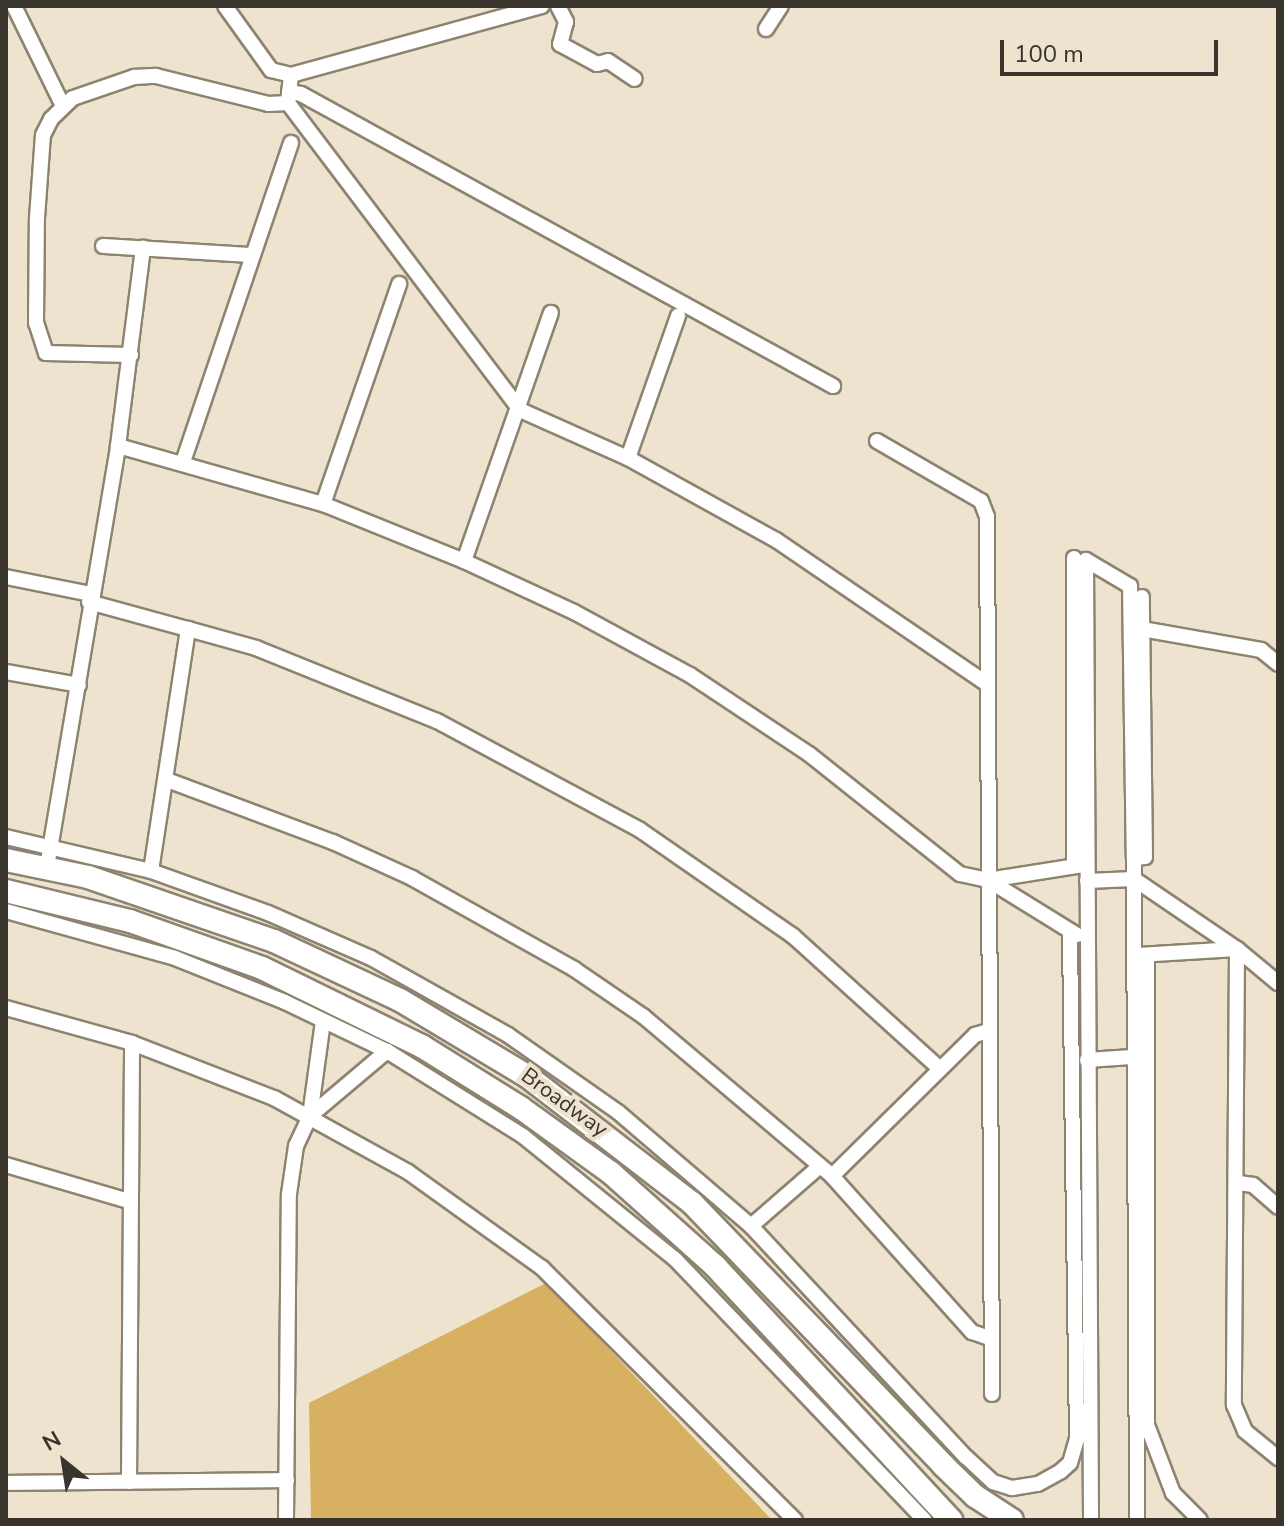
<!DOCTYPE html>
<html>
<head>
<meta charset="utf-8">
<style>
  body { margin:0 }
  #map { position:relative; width:1284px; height:1526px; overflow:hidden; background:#eee3cf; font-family:"Nunito Sans",sans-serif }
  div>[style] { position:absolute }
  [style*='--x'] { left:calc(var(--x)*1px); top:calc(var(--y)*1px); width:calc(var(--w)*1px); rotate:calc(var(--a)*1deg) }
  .green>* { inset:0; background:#d8b061 }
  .roads { filter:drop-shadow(2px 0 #8d8370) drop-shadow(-2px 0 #8d8370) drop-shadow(0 2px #8d8370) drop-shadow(0 -2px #8d8370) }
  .street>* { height:14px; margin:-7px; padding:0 7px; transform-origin:7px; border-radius:7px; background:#fff }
  .primary>* { height:22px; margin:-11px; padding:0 11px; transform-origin:11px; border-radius:11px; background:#fff }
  span { translate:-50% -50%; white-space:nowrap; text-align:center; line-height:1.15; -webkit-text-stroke:8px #eee3cf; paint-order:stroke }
  .street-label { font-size:22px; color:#39352d }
  .frame { position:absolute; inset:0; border:8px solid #39352d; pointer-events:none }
  .north { position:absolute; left:24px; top:1422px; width:80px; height:80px; -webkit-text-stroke:6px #eee3cf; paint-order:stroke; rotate:330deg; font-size:22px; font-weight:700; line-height:32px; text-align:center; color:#39352d }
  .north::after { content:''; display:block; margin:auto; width:28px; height:36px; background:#39352d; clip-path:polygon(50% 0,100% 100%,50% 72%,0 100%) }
  .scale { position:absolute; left:1000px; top:40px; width:218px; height:36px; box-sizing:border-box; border:4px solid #39352d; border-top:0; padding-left:10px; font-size:24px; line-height:28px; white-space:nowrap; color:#39352d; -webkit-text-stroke:6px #eee3cf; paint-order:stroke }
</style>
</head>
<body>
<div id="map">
  <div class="green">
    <div style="clip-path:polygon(546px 1283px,772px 1520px,311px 1520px,309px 1403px)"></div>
  </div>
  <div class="roads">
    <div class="street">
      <div style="--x:14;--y:6;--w:111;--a:63.9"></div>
      <div style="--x:225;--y:6;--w:79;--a:54.3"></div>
      <div style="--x:271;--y:70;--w:21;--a:14"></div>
      <div style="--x:291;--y:75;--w:260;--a:-15.4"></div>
      <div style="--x:558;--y:6;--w:18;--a:63"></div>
      <div style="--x:566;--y:22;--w:23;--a:105"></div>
      <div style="--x:560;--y:44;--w:42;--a:28.4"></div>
      <div style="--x:597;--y:64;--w:11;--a:-15"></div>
      <div style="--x:608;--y:61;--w:32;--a:34"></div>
      <div style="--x:766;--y:29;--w:27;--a:-57"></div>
      <div style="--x:291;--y:75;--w:28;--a:96"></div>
      <div style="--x:288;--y:103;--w:385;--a:52.9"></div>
      <div style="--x:520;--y:410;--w:118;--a:24"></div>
      <div style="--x:628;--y:458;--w:169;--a:29"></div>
      <div style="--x:776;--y:540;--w:255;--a:34.3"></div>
      <div style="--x:289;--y:92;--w:12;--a:9"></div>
      <div style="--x:301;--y:94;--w:607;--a:28.76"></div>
      <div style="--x:103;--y:246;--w:148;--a:3.5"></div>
      <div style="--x:131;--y:355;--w:85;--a:-178.7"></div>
      <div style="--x:46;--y:353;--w:32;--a:-108"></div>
      <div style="--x:36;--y:323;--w:105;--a:-89.5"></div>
      <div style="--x:37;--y:218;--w:83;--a:-85.9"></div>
      <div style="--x:43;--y:135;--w:18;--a:-63"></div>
      <div style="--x:51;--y:119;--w:30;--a:-44"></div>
      <div style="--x:73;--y:98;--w:65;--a:-19"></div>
      <div style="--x:134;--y:77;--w:22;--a:-3"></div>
      <div style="--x:156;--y:76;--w:115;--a:14"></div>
      <div style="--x:268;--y:104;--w:20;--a:-3"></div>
      <div style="--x:877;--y:441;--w:120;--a:30"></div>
      <div style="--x:981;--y:501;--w:17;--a:69"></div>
      <div style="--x:987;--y:517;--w:877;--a:89.67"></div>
      <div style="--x:118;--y:446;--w:213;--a:15.8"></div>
      <div style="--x:323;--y:504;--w:152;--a:22"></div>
      <div style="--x:464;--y:561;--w:263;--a:-70.7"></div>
      <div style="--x:628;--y:458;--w:151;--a:-70.6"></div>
      <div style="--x:183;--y:462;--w:337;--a:-71.3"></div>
      <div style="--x:323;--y:504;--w:233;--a:-70.9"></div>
      <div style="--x:1074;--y:558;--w:308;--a:90"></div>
      <div style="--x:1086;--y:560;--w:960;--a:89.7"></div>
      <div style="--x:1086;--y:560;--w:51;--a:30.6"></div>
      <div style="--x:1130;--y:586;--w:272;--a:89.2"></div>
      <div style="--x:1134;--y:858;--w:21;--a:90"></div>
      <div style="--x:1134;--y:879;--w:47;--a:177.6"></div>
      <div style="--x:464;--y:561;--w:121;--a:24.9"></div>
      <div style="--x:574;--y:612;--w:132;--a:28.5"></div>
      <div style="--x:690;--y:675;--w:143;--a:33.6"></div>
      <div style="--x:809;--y:754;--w:193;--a:38.5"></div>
      <div style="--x:960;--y:874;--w:29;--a:12"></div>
      <div style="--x:6;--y:577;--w:87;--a:11.3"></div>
      <div style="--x:89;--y:602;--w:103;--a:15.3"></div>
      <div style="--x:1142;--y:629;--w:121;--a:10"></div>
      <div style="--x:1261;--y:650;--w:22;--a:39"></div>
      <div style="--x:6;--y:672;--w:74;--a:10.1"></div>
      <div style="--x:167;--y:780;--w:177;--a:20.5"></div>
      <div style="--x:333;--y:842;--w:87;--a:24.5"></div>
      <div style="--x:412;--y:878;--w:186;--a:29.3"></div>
      <div style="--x:574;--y:969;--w:83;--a:34.3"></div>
      <div style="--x:643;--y:1016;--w:248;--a:40.2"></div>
      <div style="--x:832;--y:1176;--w:201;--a:-44.6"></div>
      <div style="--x:975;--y:1035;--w:14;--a:-17"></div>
      <div style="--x:6;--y:837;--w:149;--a:13.2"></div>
      <div style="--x:151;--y:871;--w:124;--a:19.7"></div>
      <div style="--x:268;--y:913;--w:112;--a:23.6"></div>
      <div style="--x:371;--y:958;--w:157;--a:29.3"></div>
      <div style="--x:508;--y:1035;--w:134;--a:35"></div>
      <div style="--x:618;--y:1112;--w:175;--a:40.6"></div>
      <div style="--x:751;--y:1226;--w:316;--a:47.1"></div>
      <div style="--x:966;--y:1457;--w:37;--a:43"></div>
      <div style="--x:993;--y:1482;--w:20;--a:18"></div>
      <div style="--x:1012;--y:1488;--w:26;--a:-9"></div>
      <div style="--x:1038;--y:1484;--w:26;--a:-29"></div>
      <div style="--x:1061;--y:1471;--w:12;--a:-42"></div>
      <div style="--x:1070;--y:1463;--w:25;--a:-74"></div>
      <div style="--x:1077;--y:1439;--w:504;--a:-90.8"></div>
      <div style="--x:1134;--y:858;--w:11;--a:-5"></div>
      <div style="--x:1145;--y:857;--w:260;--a:-90.7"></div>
      <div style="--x:47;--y:867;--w:427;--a:-80.4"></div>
      <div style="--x:118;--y:446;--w:200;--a:-82.8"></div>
      <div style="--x:151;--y:871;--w:245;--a:-81.3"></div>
      <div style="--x:188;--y:629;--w:71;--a:15.6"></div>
      <div style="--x:256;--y:648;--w:195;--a:22"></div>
      <div style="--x:437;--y:721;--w:230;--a:28.2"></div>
      <div style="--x:640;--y:830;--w:186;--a:34.7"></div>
      <div style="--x:793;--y:936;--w:198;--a:42.1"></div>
      <div style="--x:6;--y:911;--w:175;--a:15.5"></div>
      <div style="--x:175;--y:958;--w:118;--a:21.8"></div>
      <div style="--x:285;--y:1002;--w:113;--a:25.7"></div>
      <div style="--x:387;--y:1051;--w:160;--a:32"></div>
      <div style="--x:523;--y:1136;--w:196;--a:39"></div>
      <div style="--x:675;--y:1259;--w:361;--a:46.3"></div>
      <div style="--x:1077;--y:935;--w:105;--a:-148.3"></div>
      <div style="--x:988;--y:880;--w:96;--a:-9"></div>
      <div style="--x:1138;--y:955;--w:99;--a:-3.5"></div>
      <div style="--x:1147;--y:956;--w:469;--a:90"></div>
      <div style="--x:1147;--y:1425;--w:73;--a:69.1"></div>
      <div style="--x:1173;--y:1493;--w:38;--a:45"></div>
      <div style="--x:1278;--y:983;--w:53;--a:-140.3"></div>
      <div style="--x:1237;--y:949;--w:456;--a:90.4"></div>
      <div style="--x:1234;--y:1405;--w:28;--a:67"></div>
      <div style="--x:1245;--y:1431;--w:43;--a:39.3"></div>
      <div style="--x:6;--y:1008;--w:131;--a:15.5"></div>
      <div style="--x:132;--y:1043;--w:152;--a:21.2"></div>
      <div style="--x:274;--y:1098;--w:153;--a:28.9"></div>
      <div style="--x:408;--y:1172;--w:165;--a:35.6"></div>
      <div style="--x:542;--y:1268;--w:357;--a:44.9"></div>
      <div style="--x:1087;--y:1060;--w:45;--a:-3.8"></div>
      <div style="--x:310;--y:1116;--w:101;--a:-40.2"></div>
      <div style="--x:6;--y:1165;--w:127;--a:16.4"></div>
      <div style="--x:832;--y:1176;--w:210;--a:48.1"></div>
      <div style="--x:972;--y:1332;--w:21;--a:19"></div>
      <div style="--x:1239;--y:1183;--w:14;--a:8"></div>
      <div style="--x:1253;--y:1185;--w:33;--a:41"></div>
      <div style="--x:751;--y:1226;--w:91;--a:-41"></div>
      <div style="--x:129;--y:1482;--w:439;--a:-89.6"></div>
      <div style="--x:6;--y:1483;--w:281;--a:-0.6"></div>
      <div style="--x:286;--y:1520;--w:326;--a:-89.5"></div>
      <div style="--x:289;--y:1194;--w:49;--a:-81.7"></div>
      <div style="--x:296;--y:1146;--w:33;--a:-65"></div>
      <div style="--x:310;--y:1116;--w:96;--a:-82.2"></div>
      <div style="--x:1137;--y:1520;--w:641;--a:-90.27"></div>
      <div style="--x:1134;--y:879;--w:125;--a:34.2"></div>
    </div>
    <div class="primary">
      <div style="--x:6;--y:860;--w:84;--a:11.7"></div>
      <div style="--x:88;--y:877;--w:197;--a:19"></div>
      <div style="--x:274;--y:941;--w:139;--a:25.1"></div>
      <div style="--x:400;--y:1000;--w:148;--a:30.9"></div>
      <div style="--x:527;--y:1076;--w:208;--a:37.6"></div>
      <div style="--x:692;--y:1203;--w:363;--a:46.2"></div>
      <div style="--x:943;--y:1465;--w:45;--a:44.1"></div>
      <div style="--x:975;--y:1496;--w:44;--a:33"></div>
      <div style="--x:6;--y:891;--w:128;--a:13.6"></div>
      <div style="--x:130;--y:921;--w:140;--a:19.6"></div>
      <div style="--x:262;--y:968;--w:179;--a:26.1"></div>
      <div style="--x:423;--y:1047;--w:115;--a:31.9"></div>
      <div style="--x:521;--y:1108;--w:111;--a:35.8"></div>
      <div style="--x:611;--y:1173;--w:140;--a:41.8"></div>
      <div style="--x:715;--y:1266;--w:347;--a:47.1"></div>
    </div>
  </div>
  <div class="street-label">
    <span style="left:564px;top:1103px;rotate:36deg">Broadway</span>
  </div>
  <div class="frame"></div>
  <div class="north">N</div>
  <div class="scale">100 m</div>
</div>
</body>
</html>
